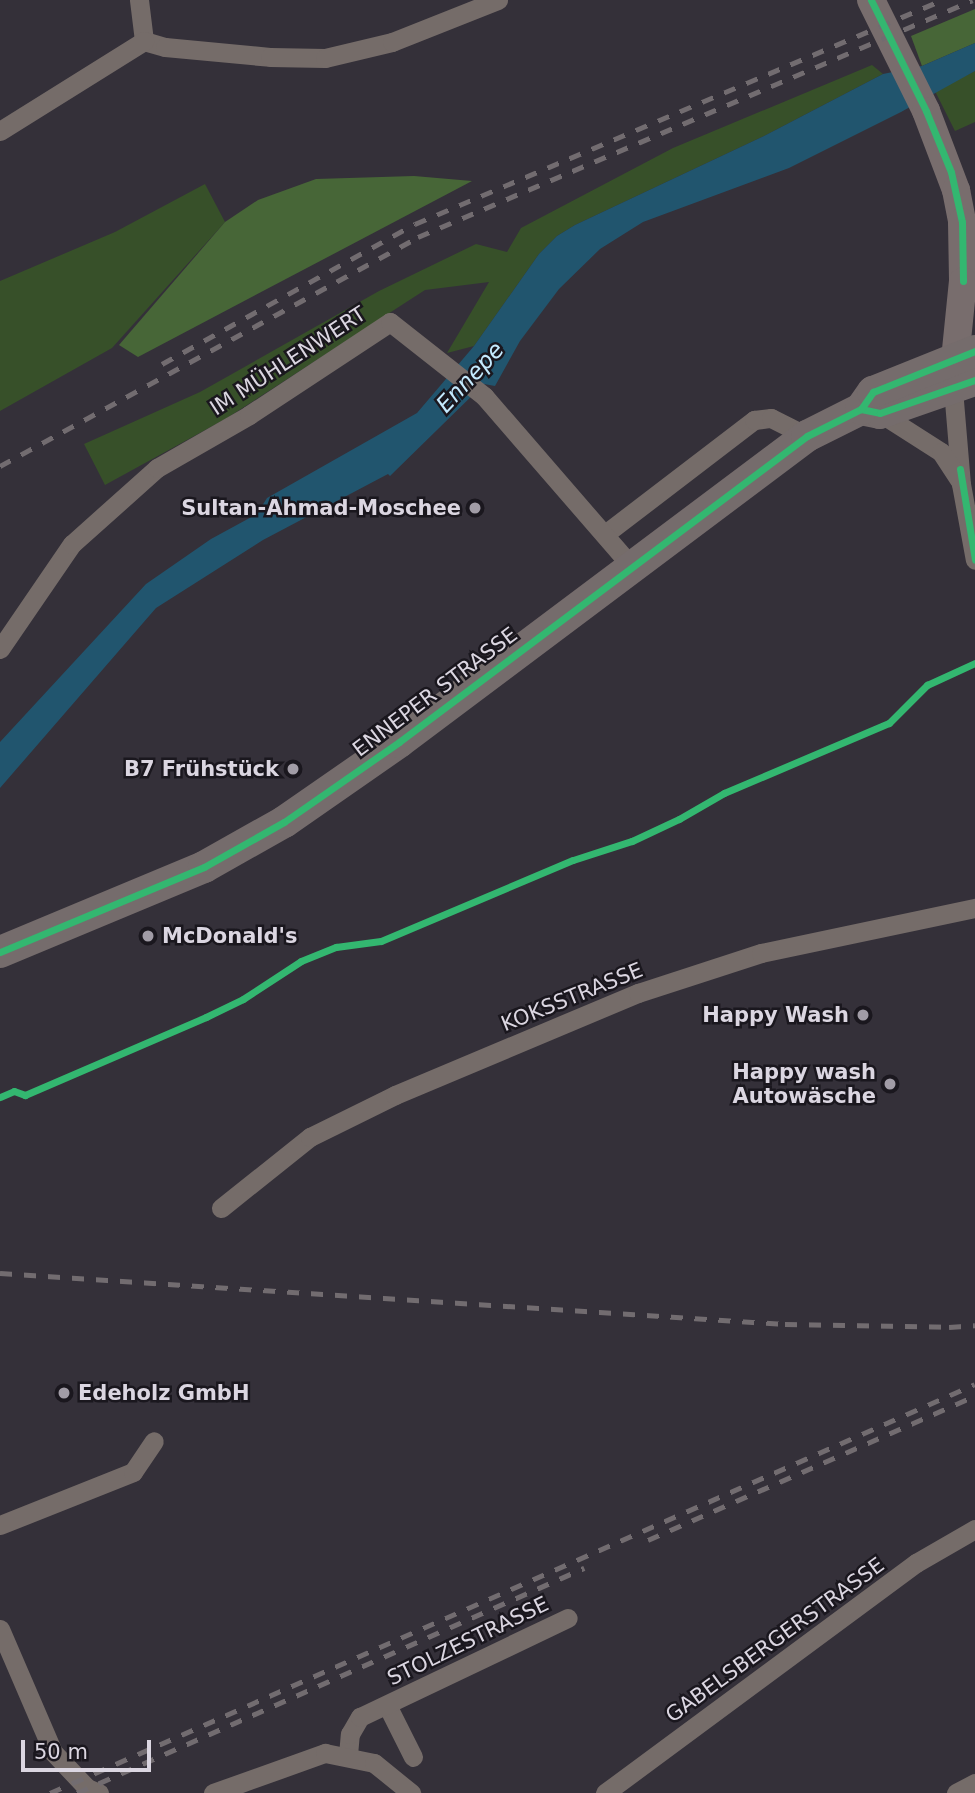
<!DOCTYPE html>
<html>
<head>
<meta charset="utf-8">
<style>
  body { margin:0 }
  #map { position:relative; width:975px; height:1793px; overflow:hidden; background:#343039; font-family:"DejaVu Sans",sans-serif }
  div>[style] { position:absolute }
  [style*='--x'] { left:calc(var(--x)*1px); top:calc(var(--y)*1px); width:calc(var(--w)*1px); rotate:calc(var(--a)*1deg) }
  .green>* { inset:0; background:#375029 }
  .forest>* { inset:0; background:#476637 }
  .water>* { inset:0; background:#21556e }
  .street>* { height:19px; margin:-9.5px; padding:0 9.5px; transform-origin:9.5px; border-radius:9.5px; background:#756c69 }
  .secondary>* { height:28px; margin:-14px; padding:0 14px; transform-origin:14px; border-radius:14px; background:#786d6d }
  .primary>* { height:32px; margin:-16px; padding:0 16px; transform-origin:16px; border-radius:16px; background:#756c6c }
  .rail>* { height:5px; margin-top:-2.5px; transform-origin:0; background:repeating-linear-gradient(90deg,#726c70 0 12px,transparent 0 24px) }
  .cycleway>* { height:7px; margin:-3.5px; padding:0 3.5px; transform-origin:3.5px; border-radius:3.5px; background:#33b770 }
  .dots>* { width:19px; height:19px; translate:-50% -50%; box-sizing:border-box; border:4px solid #1a171e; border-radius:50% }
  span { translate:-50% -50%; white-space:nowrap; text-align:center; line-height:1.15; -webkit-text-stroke:5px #1a171e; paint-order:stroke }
  .street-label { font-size:21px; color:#dbd6e1 }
  .poi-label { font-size:21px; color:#dbd6e1; font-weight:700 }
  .right { translate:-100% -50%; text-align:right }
  .left { translate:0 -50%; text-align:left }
  .water-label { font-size:23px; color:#c5ebff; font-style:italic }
  .scale { position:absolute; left:21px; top:1740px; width:130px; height:32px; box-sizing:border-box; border:4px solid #dbd6e1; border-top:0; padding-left:9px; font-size:21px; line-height:24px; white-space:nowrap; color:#dbd6e1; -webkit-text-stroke:5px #1a171e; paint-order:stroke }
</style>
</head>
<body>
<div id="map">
  <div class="green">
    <div style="clip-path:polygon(872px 65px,883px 74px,764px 136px,575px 225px,557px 236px,539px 254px,474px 346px,447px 353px,489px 282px,425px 290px,227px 418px,105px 485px,84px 444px,200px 392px,379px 291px,476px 244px,507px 252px,521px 228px,673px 148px)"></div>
    <div style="clip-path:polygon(975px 71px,975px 122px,955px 131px,935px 91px)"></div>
    <div style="clip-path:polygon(205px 184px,225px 222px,112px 348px,0 411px,0 281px,115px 232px)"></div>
  </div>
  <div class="forest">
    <div style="clip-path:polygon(975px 9px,975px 43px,922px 66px,911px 36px)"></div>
    <div style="clip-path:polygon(414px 176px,472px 181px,138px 357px,119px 345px,225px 222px,258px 200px,316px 179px)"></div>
  </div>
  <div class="water">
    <div style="clip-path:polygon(975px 43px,975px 71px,901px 112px,789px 168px,643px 222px,600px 249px,559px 289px,520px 341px,495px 386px,484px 384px,390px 476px,388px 474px,263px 540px,156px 608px,0 788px,0 742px,146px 584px,211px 539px,257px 514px,267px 498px,417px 413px,474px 346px,539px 254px,557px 236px,575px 225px,764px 136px,883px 74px,922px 66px)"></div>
  </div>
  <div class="street">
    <div style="--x:139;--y:0;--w:41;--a:83"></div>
    <div style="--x:144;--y:41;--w:22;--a:16"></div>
    <div style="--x:165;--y:47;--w:105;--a:5.4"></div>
    <div style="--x:270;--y:57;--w:55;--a:1"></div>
    <div style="--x:325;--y:58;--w:69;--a:-13.4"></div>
    <div style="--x:392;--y:42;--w:114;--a:-21.6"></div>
    <div style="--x:0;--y:131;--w:170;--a:-32"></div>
    <div style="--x:953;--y:389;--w:95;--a:85.2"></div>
    <div style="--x:961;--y:484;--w:77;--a:79.6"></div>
    <div style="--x:880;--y:413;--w:72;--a:32.6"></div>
    <div style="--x:941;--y:452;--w:33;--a:57"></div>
    <div style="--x:605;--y:534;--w:188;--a:-37.4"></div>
    <div style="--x:754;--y:420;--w:17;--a:-7"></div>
    <div style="--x:771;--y:418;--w:40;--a:26.6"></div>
    <div style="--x:0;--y:649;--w:127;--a:-55.6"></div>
    <div style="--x:72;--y:544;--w:114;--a:-41.8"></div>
    <div style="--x:157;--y:468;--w:106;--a:-29.9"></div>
    <div style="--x:249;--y:415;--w:169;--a:-33.4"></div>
    <div style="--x:390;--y:322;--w:120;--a:38.2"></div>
    <div style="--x:484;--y:396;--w:225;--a:49.1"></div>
    <div style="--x:221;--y:1208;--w:114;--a:-38.6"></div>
    <div style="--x:310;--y:1137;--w:95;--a:-26.3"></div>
    <div style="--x:395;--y:1095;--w:264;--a:-22.8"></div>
    <div style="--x:638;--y:993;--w:129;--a:-18"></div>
    <div style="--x:761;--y:953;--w:219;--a:-11.9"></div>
    <div style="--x:0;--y:1525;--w:143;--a:-21.7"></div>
    <div style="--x:133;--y:1472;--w:37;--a:-56"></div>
    <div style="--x:0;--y:1629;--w:134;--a:66.7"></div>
    <div style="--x:53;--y:1752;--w:50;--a:46.6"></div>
    <div style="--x:87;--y:1788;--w:13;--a:23"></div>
    <div style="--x:387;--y:1705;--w:58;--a:63.4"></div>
    <div style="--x:348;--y:1755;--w:21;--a:-85"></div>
    <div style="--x:350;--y:1734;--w:20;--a:-60"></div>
    <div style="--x:360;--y:1717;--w:230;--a:-25.5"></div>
    <div style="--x:213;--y:1793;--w:119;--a:-19.7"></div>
    <div style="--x:325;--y:1753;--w:50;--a:11.5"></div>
    <div style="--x:374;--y:1763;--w:48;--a:39"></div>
    <div style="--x:605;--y:1793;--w:387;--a:-36.5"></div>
    <div style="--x:916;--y:1563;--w:68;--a:-30"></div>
    <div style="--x:956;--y:1793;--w:21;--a:-28"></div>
  </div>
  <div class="secondary">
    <div style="--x:871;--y:0;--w:124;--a:63.6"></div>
    <div style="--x:926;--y:111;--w:85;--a:69.2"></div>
    <div style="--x:956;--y:190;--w:33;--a:79"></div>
    <div style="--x:962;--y:222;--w:59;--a:89"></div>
    <div style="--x:963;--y:281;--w:99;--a:95.8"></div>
  </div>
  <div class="primary">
    <div style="--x:861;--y:409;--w:19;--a:12"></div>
    <div style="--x:880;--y:413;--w:101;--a:-19.2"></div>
    <div style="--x:0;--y:952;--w:221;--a:-22.6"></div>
    <div style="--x:204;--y:867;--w:92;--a:-29.4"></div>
    <div style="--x:284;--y:822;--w:140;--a:-34.8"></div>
    <div style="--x:399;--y:742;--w:510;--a:-36.87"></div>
    <div style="--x:807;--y:436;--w:60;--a:-26.6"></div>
    <div style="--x:861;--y:409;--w:21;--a:-55"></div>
    <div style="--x:873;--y:392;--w:110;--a:-21.9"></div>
  </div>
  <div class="rail">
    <div style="--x:162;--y:364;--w:289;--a:-29"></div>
    <div style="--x:415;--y:224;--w:573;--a:-23.03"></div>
    <div style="--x:0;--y:466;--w:477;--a:-28.7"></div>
    <div style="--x:418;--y:237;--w:603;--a:-23.12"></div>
    <div style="--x:0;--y:1273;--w:787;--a:3.72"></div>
    <div style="--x:785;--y:1324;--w:164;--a:1"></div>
    <div style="--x:949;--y:1327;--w:26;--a:-4"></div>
    <div style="--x:648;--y:1540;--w:357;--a:-23.8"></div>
    <div style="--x:50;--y:1793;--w:1011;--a:-23.85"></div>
    <div style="--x:77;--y:1793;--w:555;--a:-23.93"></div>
  </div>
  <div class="cycleway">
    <div style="--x:871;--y:0;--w:124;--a:63.6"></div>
    <div style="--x:926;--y:111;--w:66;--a:67.7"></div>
    <div style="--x:951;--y:172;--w:51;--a:77.6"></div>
    <div style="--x:962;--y:222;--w:59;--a:89"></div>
    <div style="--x:861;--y:409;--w:19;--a:12"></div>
    <div style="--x:880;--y:413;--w:101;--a:-19.2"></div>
    <div style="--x:960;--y:469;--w:92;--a:80.6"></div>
    <div style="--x:0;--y:952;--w:221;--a:-22.6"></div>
    <div style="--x:204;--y:867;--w:92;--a:-29.4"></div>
    <div style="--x:284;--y:822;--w:140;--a:-34.8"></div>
    <div style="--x:399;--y:742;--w:510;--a:-36.87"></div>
    <div style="--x:807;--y:436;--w:60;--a:-26.6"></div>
    <div style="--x:861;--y:409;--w:21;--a:-55"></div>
    <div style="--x:873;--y:392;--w:110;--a:-21.9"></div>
    <div style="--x:0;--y:1097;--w:15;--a:-23"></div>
    <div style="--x:14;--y:1091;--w:12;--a:20"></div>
    <div style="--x:25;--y:1095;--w:197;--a:-23.3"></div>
    <div style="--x:206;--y:1017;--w:41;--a:-25.9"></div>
    <div style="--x:243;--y:999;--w:69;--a:-33.2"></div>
    <div style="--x:301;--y:961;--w:38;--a:-22"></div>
    <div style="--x:336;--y:947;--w:45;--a:-7.6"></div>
    <div style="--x:381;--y:941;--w:208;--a:-22.9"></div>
    <div style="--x:573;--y:860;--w:62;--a:-17.9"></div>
    <div style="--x:632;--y:841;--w:52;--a:-25.1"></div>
    <div style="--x:679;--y:819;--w:52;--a:-30"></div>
    <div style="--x:724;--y:793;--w:179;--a:-23"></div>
    <div style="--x:889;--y:723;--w:54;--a:-45"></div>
    <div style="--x:927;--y:685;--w:53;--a:-24.6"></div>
  </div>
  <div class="dots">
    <div style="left:475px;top:508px;background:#a19ca6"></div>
    <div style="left:293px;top:769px;background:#a19ca6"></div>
    <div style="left:148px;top:936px;background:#a19ca6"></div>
    <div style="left:863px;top:1015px;background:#a19ca6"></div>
    <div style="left:890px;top:1084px;background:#a19ca6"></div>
    <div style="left:64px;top:1393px;background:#a19ca6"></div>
  </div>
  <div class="street-label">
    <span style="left:288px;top:361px;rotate:-33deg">IM MÜHLENWERT</span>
    <span style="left:435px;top:692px;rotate:-37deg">ENNEPER STRASSE</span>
    <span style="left:572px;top:997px;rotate:-22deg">KOKSSTRASSE</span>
    <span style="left:775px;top:1640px;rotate:-36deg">GABELSBERGERSTRASSE</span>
    <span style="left:468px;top:1641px;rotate:-26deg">STOLZESTRASSE</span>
  </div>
  <div class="poi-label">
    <span class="right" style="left:461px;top:508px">Sultan-Ahmad-Moschee</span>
    <span class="right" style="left:279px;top:769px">B7 Frühstück</span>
    <span class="left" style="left:162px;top:936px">McDonald's</span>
    <span class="right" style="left:849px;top:1015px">Happy Wash</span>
    <span class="right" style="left:876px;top:1084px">Happy wash<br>Autowäsche</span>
    <span class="left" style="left:78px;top:1393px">Edeholz GmbH</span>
  </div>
  <div class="water-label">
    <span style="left:470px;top:377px;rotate:-47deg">Ennepe</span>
  </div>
  <div class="scale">50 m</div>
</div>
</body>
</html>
